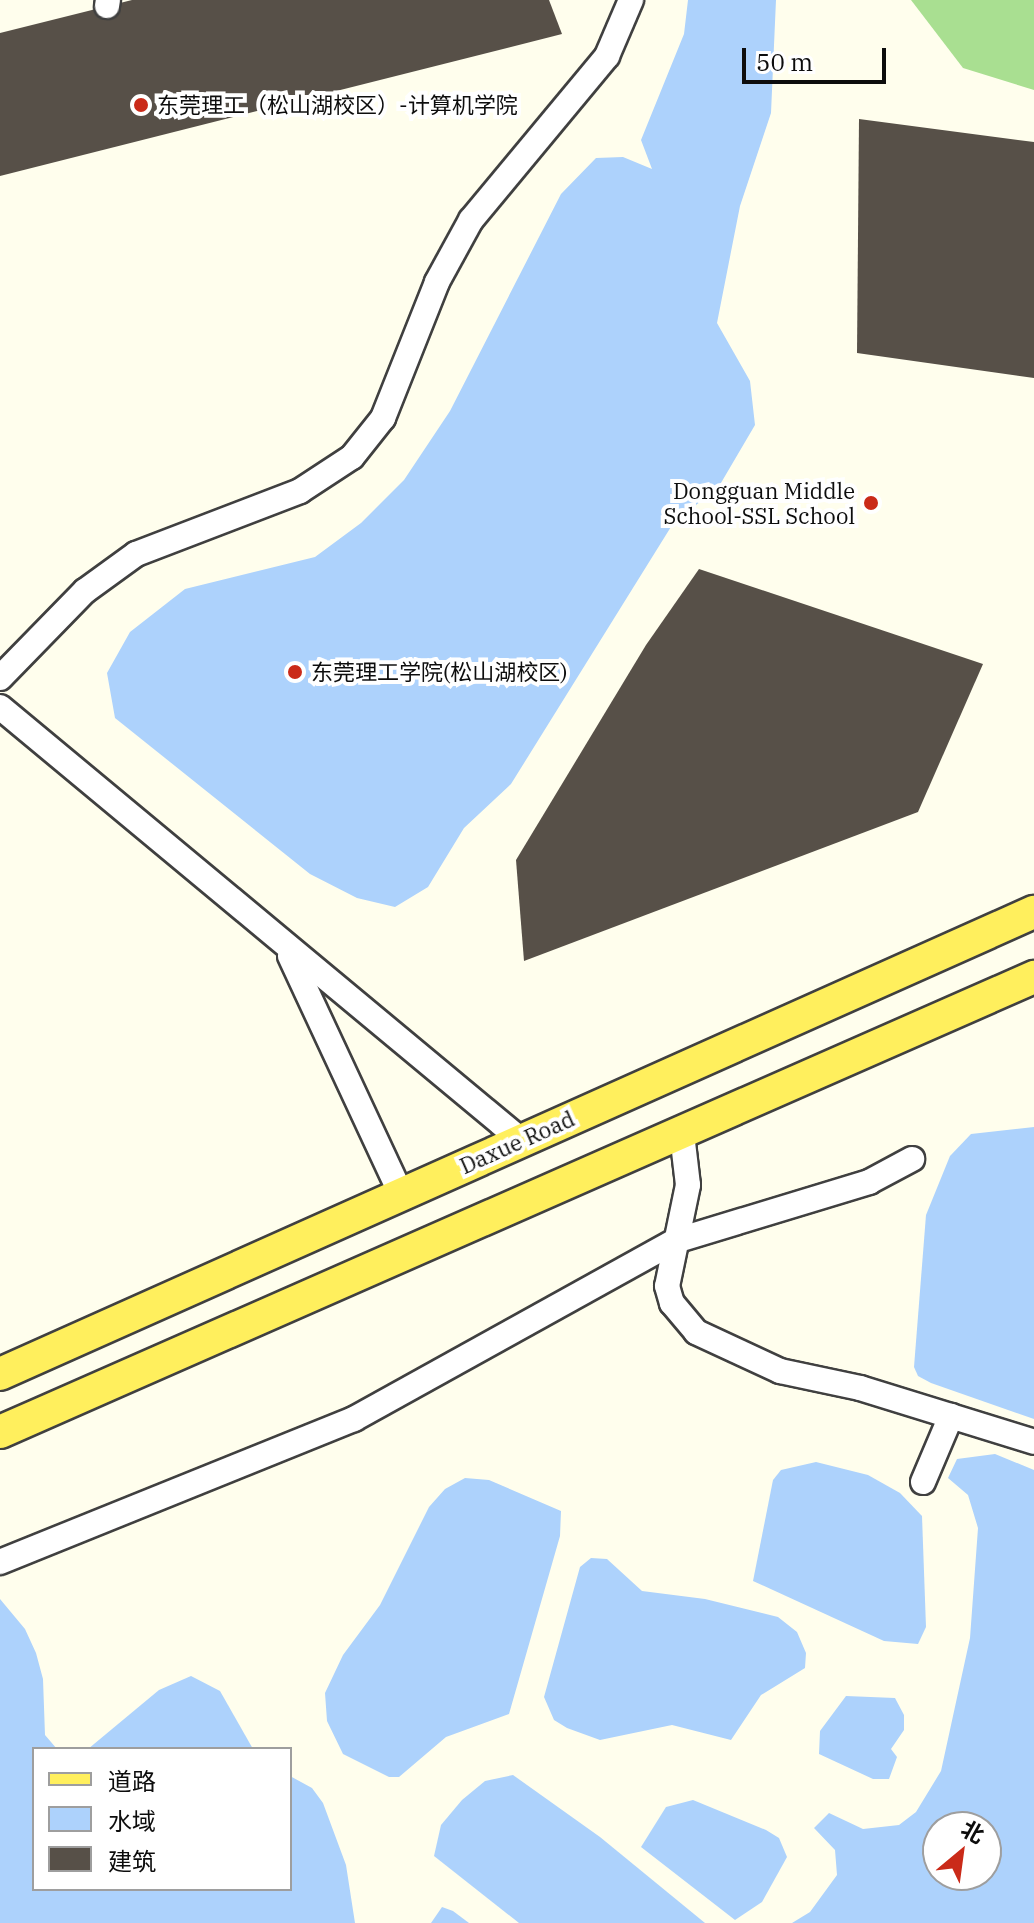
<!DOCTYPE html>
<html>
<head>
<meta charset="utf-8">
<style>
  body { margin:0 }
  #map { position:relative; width:1034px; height:1923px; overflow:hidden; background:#fffeed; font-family:"IBM Plex Serif","Noto Sans SC",serif }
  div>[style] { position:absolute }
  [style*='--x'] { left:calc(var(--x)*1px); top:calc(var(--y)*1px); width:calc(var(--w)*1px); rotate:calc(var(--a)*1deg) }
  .forest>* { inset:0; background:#a9df91 }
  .water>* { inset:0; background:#add2fc }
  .building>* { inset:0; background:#575048 }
  .roads { filter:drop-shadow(2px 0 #404040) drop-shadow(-2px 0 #404040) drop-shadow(0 2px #404040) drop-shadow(0 -2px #404040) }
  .minor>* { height:24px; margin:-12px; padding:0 12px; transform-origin:12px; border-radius:12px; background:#fff }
  .major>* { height:32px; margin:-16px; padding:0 16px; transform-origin:16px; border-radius:16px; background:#ffef5d }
  .dots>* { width:22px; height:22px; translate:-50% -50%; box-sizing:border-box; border:4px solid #fff; border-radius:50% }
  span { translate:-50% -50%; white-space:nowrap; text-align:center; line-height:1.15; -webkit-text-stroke:8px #fff; paint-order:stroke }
  .poi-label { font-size:22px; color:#0d0d0d }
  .left { translate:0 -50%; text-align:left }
  .right { translate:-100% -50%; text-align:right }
  .street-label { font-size:22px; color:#0d0d0d }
  .legend { position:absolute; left:32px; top:1747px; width:260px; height:144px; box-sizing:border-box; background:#fff; border:2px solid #9e9e9e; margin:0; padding:10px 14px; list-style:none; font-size:24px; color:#0d0d0d }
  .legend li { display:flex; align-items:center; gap:16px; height:40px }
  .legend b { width:40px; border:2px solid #9e9e9e }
  .north { position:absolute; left:922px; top:1811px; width:80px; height:80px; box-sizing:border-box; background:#fff; border:2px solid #9e9e9e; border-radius:50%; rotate:29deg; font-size:22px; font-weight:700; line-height:32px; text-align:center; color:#0d0d0d }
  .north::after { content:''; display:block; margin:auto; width:28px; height:36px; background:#ca2a19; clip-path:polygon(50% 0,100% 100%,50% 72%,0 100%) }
  .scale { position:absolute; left:742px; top:48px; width:144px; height:36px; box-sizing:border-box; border:4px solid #0d0d0d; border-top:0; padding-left:10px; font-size:24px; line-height:28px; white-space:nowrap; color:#0d0d0d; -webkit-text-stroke:6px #fff; paint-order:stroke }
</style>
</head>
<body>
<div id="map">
  <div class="forest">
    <div style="clip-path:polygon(911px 0,1034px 0,1034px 90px,963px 68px)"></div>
  </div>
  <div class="water">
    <div style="clip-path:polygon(688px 0,776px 0,771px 113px,740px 206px,717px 323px,750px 381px,755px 425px,718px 488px,674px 522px,511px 784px,464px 828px,428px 887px,395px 907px,357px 898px,310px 874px,115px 718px,107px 673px,130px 632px,185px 589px,315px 557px,361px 523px,404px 480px,450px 411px,561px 194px,596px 158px,623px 157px,652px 169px,641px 140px,684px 34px)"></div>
    <div style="clip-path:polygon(1034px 1127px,1034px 1419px,931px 1383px,918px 1376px,914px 1367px,926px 1215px,950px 1156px,971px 1134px)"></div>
    <div style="clip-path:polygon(evenodd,995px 1454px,1034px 1470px,1034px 1923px,792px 1923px,810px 1912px,837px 1875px,835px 1850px,814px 1828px,829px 1813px,863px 1829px,899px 1825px,916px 1812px,941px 1771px,970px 1638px,978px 1528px,968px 1495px,948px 1478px,957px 1459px,995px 1454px,938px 1827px,986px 1827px,986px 1875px,938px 1875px,938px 1827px)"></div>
    <div style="clip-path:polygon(816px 1462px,868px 1475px,900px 1493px,922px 1516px,926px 1627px,918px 1644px,884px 1641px,753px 1581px,773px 1480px,781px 1470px)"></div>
    <div style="clip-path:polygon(465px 1478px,489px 1480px,561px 1511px,560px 1536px,509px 1714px,446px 1737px,399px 1777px,389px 1777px,343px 1754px,327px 1721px,325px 1693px,343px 1655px,380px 1605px,429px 1507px,445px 1489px)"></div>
    <div style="clip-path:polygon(591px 1558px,607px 1559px,642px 1591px,705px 1599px,778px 1617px,797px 1632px,806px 1653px,805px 1668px,761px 1695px,731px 1740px,672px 1725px,600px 1740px,567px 1728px,554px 1720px,544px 1697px,580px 1567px)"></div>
    <div style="clip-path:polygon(0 1599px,25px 1629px,36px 1653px,43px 1679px,45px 1735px,57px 1749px,34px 1749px,34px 1889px,290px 1889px,290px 1776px,312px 1788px,323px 1803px,346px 1865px,355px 1923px,0 1923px)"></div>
    <div style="clip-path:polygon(191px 1676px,220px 1691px,253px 1749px,88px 1749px,159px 1690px)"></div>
    <div style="clip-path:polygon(846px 1696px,895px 1698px,904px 1715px,904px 1730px,891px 1749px,897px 1757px,889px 1779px,873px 1779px,819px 1754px,820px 1731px)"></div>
    <div style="clip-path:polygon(513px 1775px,600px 1837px,705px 1923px,519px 1923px,434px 1856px,441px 1825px,462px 1800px,485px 1781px)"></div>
    <div style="clip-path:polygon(693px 1800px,766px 1830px,779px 1838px,787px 1857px,762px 1902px,735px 1920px,641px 1847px,666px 1807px)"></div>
    <div style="clip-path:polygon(442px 1907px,453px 1911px,469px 1923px,431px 1923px)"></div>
  </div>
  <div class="building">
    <div style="clip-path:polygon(132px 0,549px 0,562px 34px,0 176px,0 33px)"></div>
    <div style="clip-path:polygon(859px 119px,1034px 142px,1034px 378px,857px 353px)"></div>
    <div style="clip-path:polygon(699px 569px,983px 664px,918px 812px,524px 961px,516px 860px,646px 645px)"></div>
  </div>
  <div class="roads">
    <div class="minor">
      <div style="--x:107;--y:6;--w:6;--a:-81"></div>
      <div style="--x:0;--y:678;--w:122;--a:-45.7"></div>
      <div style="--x:85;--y:591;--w:63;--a:-36"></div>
      <div style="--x:136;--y:554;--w:176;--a:-21"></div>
      <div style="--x:300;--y:491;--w:62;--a:-33.2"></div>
      <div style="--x:352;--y:457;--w:50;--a:-51.5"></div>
      <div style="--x:383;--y:418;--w:146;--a:-68.3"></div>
      <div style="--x:437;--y:282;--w:71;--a:-61.3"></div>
      <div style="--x:471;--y:220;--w:213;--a:-50.3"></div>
      <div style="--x:607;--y:56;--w:61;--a:-66.8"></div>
      <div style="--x:0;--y:707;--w:677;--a:39.73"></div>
      <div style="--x:290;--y:956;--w:263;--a:65"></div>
      <div style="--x:682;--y:1134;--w:51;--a:83.3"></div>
      <div style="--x:688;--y:1185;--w:103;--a:101.7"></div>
      <div style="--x:667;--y:1286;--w:18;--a:74"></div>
      <div style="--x:672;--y:1303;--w:38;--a:50"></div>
      <div style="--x:696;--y:1332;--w:93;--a:24.9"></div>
      <div style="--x:780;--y:1371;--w:82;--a:12"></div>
      <div style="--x:860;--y:1388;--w:182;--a:17.2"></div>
      <div style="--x:923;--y:1482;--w:72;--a:-67"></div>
      <div style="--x:0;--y:1562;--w:382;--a:-22"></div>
      <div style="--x:354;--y:1419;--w:367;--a:-29"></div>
      <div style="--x:675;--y:1241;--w:203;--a:-16.9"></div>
      <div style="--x:869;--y:1182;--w:49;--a:-28.1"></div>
    </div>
    <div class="major">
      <div style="--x:0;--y:1374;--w:1133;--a:-24.08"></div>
      <div style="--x:0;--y:1432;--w:1130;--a:-23.75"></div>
    </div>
  </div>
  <div class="dots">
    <div style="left:141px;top:105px;background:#ca2a19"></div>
    <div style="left:871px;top:503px;background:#ca2a19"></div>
    <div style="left:295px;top:672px;background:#ca2a19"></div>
  </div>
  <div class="poi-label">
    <span class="left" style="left:157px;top:105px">东莞理工（松山湖校区）-计算机学院</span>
    <span class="right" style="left:855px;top:503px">Dongguan Middle<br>School-SSL School</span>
    <span class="left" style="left:311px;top:672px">东莞理工学院(松山湖校区)</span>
  </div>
  <div class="street-label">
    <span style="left:517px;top:1142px;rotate:-24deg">Daxue Road</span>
  </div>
  <ul class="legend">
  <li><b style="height:10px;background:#ffef5d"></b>道路</li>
  <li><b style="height:22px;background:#add2fc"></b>水域</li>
  <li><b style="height:22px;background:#575048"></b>建筑</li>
  </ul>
  <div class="north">北</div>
  <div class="scale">50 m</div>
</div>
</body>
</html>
